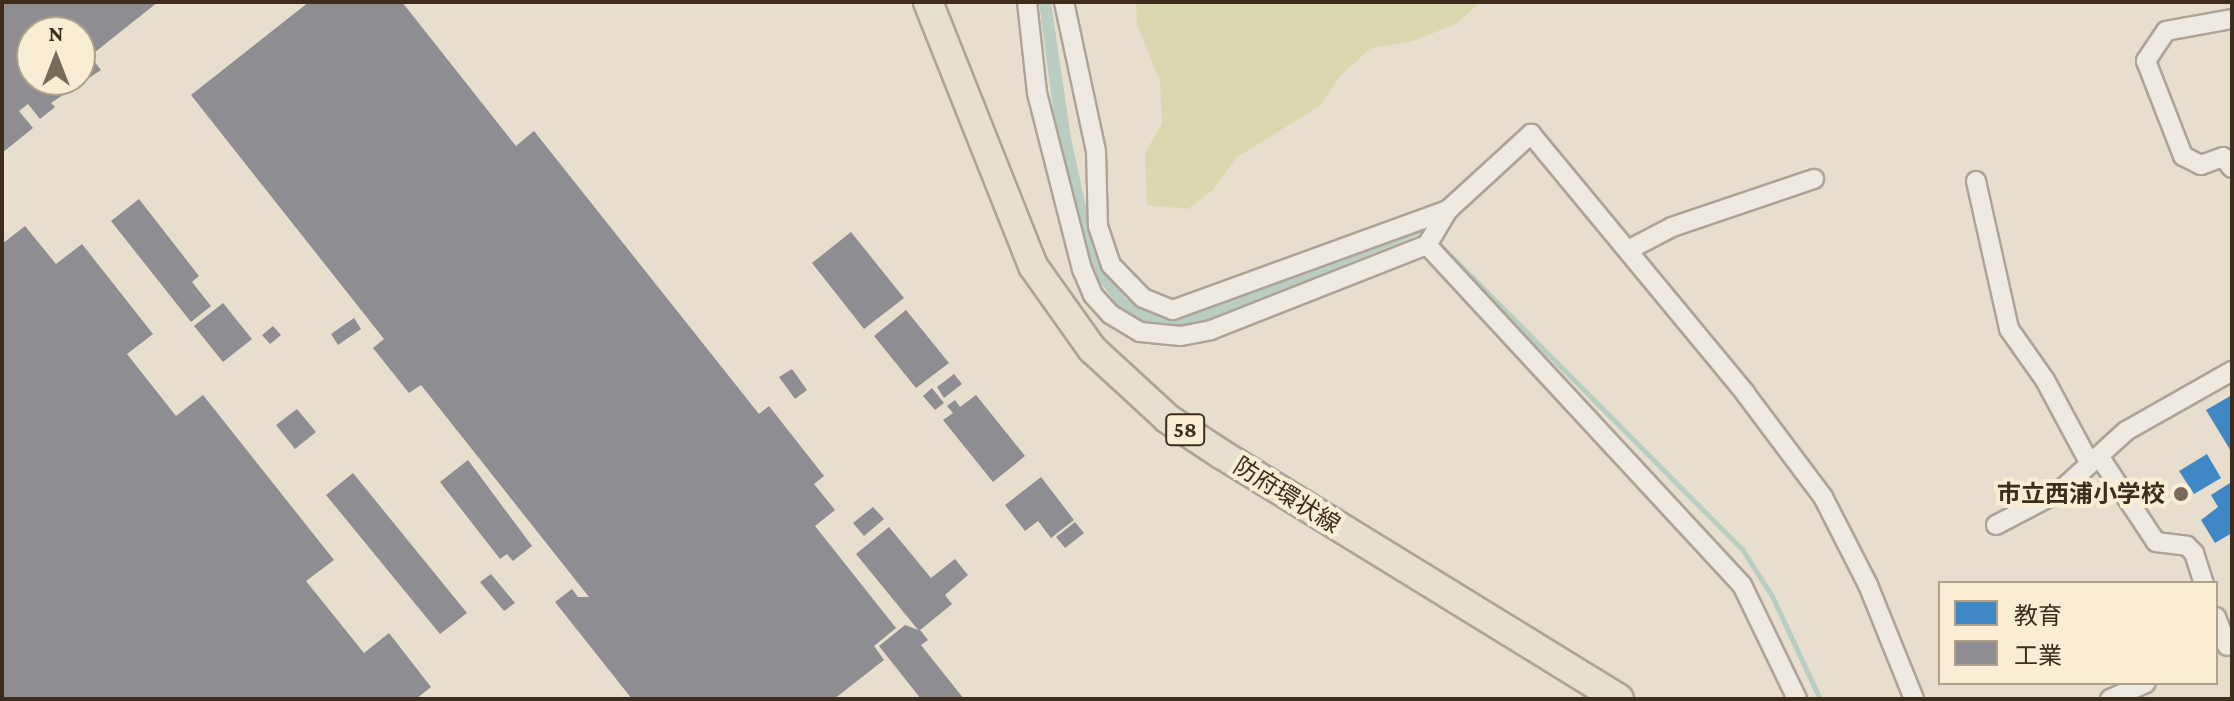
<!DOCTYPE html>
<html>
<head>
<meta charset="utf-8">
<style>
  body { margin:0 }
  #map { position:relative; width:2234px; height:701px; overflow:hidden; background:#e8dece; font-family:"Crimson Pro","Noto Sans JP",serif }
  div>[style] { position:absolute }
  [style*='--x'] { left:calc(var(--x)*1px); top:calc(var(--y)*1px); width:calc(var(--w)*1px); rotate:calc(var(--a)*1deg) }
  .green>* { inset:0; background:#dad8af }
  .water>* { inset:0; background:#bacdc1 }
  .schools>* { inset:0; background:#3f88c5 }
  .industry>* { inset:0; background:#8d8d92 }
  .stream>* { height:5px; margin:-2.5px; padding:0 2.5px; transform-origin:2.5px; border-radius:2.5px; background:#bacdc1 }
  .roads { filter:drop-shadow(2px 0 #ada397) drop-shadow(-2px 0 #ada397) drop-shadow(0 2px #ada397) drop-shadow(0 -2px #ada397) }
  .minor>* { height:18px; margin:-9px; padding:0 9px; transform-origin:9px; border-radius:9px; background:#efeae1 }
  .primary>* { height:28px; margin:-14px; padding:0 14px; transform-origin:14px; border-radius:14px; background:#e7e0d1 }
  .dots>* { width:22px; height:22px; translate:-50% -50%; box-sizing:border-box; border:4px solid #f9edd4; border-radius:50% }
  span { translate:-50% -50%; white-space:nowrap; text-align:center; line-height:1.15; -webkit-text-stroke:8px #f9edd4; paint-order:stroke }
  .shield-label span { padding:2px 6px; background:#f9edd4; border:2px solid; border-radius:6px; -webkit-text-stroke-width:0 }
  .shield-label { font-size:22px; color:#3e2c1d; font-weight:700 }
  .poi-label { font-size:24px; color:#3e2c1d; font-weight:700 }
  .right { translate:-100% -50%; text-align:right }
  .street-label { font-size:24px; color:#3e2c1d }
  .frame { position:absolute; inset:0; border:4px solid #3e2c1d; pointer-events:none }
  .legend { position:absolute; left:1938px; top:581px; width:280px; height:104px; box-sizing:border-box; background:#f9edd4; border:2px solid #aea08b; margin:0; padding:10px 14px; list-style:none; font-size:24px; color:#3e2c1d }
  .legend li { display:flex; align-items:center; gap:16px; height:40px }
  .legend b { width:40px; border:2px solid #aea08b }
  .north { position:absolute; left:16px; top:16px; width:80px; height:80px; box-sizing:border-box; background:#f9edd4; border:2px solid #aea08b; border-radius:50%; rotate:0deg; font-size:22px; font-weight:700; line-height:32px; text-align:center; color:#3e2c1d }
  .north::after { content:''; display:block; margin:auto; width:28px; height:36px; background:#7a6a5b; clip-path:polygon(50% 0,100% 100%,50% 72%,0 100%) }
</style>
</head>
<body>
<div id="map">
  <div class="green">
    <div style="clip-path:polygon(1136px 2px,1480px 2px,1456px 24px,1413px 41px,1371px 48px,1341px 75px,1320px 106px,1237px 157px,1213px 190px,1188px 209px,1147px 205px,1145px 153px,1162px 124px,1160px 81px,1137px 24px)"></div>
  </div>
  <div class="water">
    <div style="clip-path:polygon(1039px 2px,1051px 2px,1071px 138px,1098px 262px,1126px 299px,1167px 315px,1422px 225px,1425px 232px,1209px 320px,1180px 327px,1147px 324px,1122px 311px,1093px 273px,1076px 210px,1053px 110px)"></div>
  </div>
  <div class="schools">
    <div style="clip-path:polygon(2232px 395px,2232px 453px,2206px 410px)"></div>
    <div style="clip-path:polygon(2207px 454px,2221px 478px,2194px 494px,2179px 471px)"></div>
    <div style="clip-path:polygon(2230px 483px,2232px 533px,2215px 543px,2201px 520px,2218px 507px,2211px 495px)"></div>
  </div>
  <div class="industry">
    <div style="clip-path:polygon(evenodd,2px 2px,158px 2px,90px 56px,101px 70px,51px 103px,55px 107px,40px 119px,28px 104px,19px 111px,33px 128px,2px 153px,2px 2px,32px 32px,80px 32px,80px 80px,32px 80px,32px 32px)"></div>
    <div style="clip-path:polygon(309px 2px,402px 2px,516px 146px,534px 131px,759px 414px,769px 406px,824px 476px,814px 484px,835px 510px,815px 526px,896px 628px,874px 646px,884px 660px,834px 699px,632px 699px,555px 602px,572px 589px,578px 597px,589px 597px,421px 385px,409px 393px,373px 348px,384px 339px,191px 95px)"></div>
    <div style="clip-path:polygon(139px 199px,199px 276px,192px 282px,211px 306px,191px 322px,111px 221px)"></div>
    <div style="clip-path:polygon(25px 226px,56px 264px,82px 244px,153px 334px,127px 354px,176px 416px,203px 395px,334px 560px,306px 581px,364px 653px,389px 633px,431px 687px,416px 699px,2px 699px,2px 244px)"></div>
    <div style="clip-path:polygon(851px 232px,904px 298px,864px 329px,812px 263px)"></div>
    <div style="clip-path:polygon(223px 303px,252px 339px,223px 362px,194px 326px)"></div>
    <div style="clip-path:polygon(906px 310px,949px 363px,916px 388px,874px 336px)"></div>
    <div style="clip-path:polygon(354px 318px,361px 329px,338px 345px,331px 334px)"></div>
    <div style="clip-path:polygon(273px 326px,281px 335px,270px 344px,262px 335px)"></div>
    <div style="clip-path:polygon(792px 369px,807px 390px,795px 399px,779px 377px)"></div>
    <div style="clip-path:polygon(954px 374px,962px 384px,944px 398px,937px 387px)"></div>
    <div style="clip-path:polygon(932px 388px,944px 403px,935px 410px,923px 396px)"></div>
    <div style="clip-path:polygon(976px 395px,1025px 456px,993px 482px,943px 420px,953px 413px,947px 406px,955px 400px,960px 407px)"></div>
    <div style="clip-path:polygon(297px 409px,316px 432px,295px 449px,276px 425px)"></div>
    <div style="clip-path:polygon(468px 460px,532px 546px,513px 561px,507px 554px,500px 559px,440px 482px)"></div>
    <div style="clip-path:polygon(353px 473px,467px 613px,440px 634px,326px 495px)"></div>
    <div style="clip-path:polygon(1041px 477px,1074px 520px,1051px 538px,1038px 521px,1025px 531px,1005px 505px)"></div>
    <div style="clip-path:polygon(873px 507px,884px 519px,864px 536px,853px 523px)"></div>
    <div style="clip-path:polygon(1075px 522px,1084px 533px,1065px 548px,1056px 537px)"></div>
    <div style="clip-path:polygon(889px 527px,931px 578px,955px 559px,968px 575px,945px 595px,952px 604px,919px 631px,856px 554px)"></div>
    <div style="clip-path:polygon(491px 574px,515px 603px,504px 611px,480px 582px)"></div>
    <div style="clip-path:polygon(905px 625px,921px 631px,928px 640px,921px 645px,964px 699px,921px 699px,879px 646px)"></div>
  </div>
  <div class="stream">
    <div style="--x:1435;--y:240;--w:436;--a:45.2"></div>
    <div style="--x:1742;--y:549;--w:56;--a:57.4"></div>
    <div style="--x:1772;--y:596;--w:114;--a:65"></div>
  </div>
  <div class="roads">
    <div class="minor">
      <div style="--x:1027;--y:2;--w:92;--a:83.7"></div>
      <div style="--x:1037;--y:93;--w:182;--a:75.7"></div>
      <div style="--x:1082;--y:269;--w:28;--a:67"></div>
      <div style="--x:1093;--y:295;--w:25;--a:48"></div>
      <div style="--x:1110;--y:314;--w:35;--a:31"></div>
      <div style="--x:1140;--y:332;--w:41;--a:5.6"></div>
      <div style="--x:1181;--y:336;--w:31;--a:-11"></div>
      <div style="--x:1211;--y:330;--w:232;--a:-21.5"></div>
      <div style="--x:1427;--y:245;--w:41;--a:-59"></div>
      <div style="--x:1448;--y:210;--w:113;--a:-42.5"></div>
      <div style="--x:1531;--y:134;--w:336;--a:50.4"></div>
      <div style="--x:1745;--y:393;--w:130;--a:53.1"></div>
      <div style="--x:1823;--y:497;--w:99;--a:62.9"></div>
      <div style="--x:1868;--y:585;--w:123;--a:68"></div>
      <div style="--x:1064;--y:2;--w:152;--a:77.9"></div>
      <div style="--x:1096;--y:151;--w:75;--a:88.5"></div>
      <div style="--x:1098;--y:226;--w:41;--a:71.6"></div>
      <div style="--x:1111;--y:265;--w:46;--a:45.9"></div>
      <div style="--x:1143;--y:298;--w:32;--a:22"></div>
      <div style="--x:1173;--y:310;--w:293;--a:-20"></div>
      <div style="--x:2232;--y:19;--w:67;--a:169.7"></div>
      <div style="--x:2166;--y:31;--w:36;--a:124"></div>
      <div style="--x:2146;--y:61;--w:102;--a:68.7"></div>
      <div style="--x:2183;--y:156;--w:20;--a:27"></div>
      <div style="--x:2201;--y:165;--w:23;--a:-20"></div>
      <div style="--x:2223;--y:157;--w:14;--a:51"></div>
      <div style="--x:1976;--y:181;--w:152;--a:77.4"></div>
      <div style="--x:2009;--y:329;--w:62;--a:54.8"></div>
      <div style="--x:2045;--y:380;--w:95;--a:61.8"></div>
      <div style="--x:1427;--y:245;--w:463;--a:47.2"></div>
      <div style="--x:1742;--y:585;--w:127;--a:64.2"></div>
      <div style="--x:1630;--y:249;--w:47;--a:-27.6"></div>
      <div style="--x:1672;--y:227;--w:150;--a:-18.7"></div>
      <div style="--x:2099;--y:456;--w:103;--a:56.5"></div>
      <div style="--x:2156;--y:542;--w:31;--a:7"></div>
      <div style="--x:2187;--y:546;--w:10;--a:45"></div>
      <div style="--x:2194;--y:553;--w:32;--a:72"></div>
      <div style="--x:1996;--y:525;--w:71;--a:-27.6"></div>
      <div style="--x:2059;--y:492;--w:91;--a:-42.3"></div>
      <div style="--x:2126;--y:431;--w:122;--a:-29.5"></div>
      <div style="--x:2216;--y:617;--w:31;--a:69"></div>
      <div style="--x:2110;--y:699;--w:39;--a:-24"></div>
    </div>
    <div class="primary">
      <div style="--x:928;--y:2;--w:284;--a:68.3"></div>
      <div style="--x:1033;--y:266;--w:102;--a:54.6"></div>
      <div style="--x:1092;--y:349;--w:103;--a:42.6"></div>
      <div style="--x:1168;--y:419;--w:64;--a:33.4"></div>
      <div style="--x:1221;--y:454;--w:467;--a:31.6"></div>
    </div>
  </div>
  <div class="dots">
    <div style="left:2181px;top:494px;background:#7a6a5b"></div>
  </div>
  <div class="shield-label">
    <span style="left:1185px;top:430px">58</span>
  </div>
  <div class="poi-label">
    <span class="right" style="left:2165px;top:494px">市立西浦小学校</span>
  </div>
  <div class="street-label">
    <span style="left:1287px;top:495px;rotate:32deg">防府環状線</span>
  </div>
  <div class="frame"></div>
  <ul class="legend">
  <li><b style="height:22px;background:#3f88c5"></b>教育</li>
  <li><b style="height:22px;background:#8d8d92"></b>工業</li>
  </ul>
  <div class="north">N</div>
</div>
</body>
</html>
